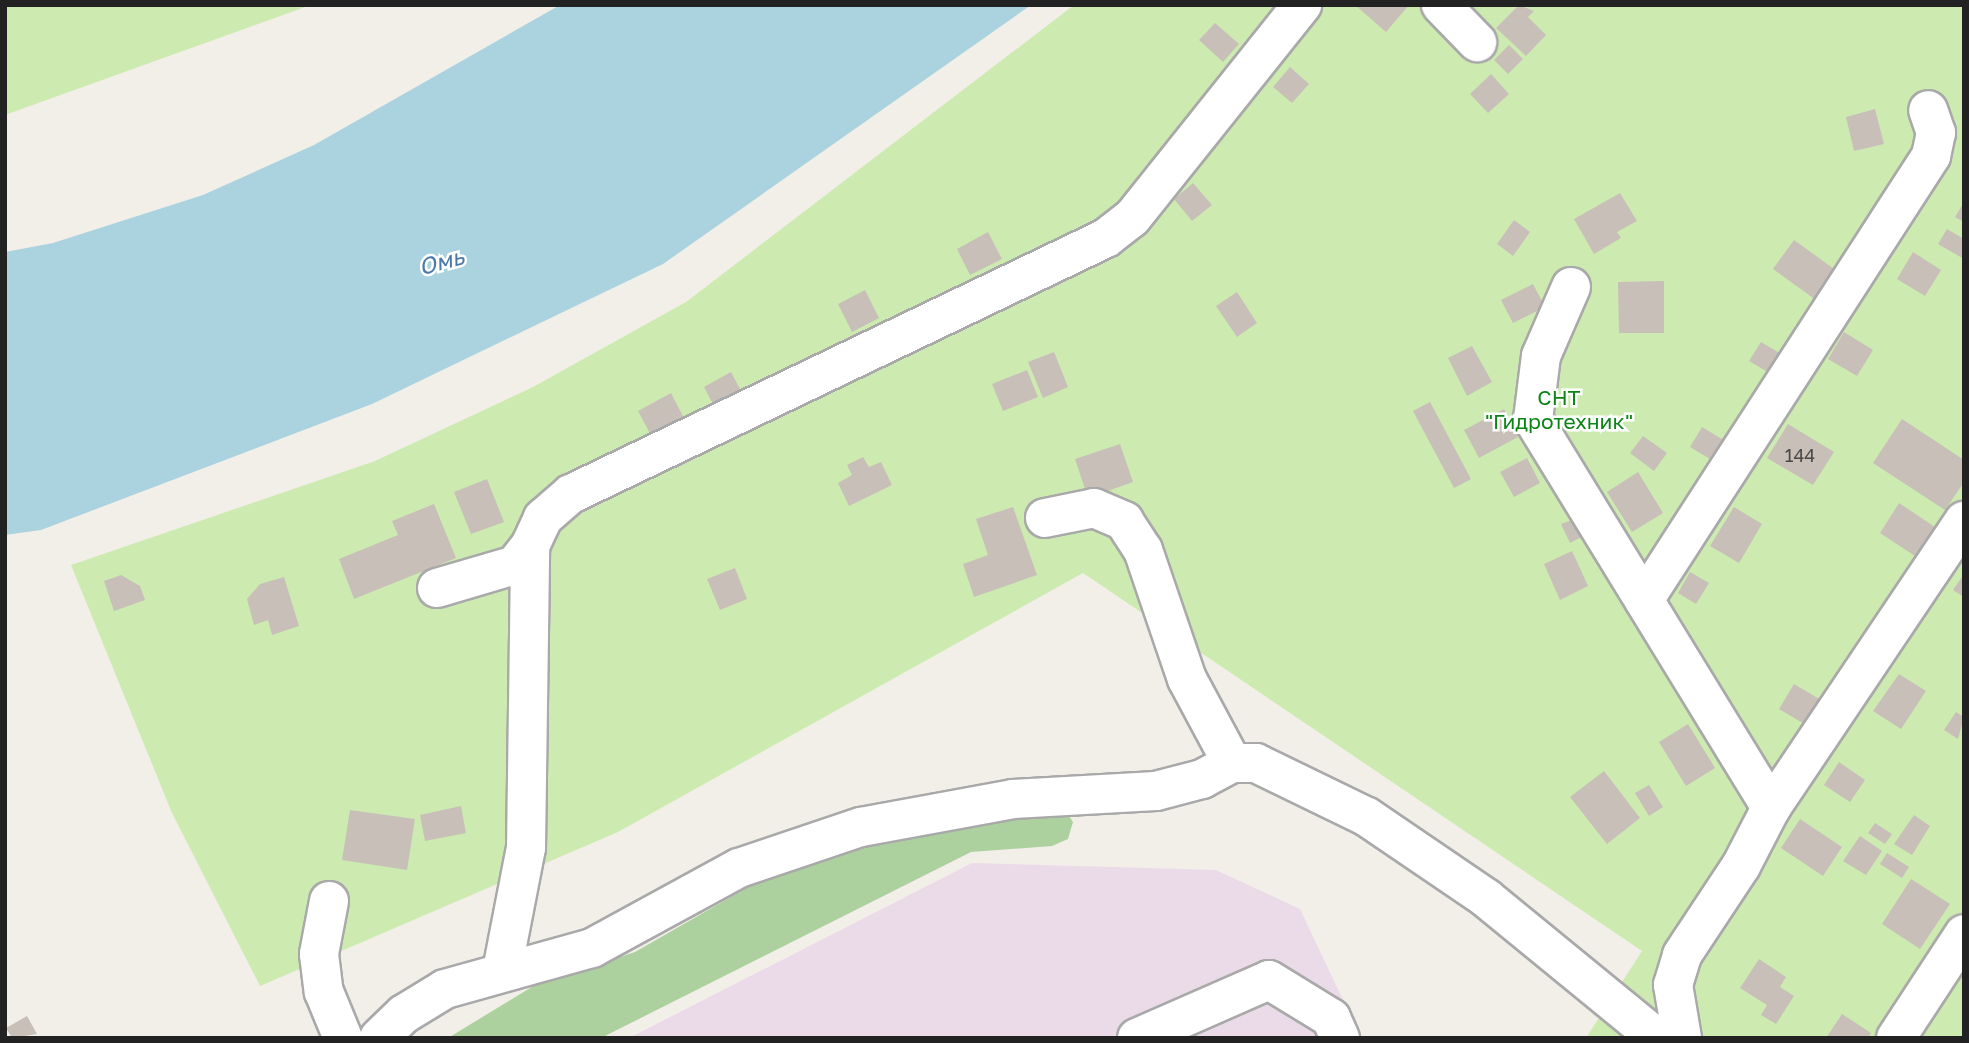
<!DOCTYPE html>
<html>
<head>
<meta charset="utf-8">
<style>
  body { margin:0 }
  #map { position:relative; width:1969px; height:1043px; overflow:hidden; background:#f2efe9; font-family:"Golos Text",sans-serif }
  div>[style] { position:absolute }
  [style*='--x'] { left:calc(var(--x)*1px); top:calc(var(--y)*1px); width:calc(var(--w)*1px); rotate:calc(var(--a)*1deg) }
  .industrial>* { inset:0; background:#ebdbe8 }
  .grass>* { inset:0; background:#cdebb0 }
  .forest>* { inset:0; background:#add19e }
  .water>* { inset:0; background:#aad3df }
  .building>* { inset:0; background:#c7bfb8 }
  .roads { filter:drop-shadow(2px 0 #a9a9a9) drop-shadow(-2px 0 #a9a9a9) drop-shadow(0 2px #a9a9a9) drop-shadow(0 -2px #a9a9a9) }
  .minor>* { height:38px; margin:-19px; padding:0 19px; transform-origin:19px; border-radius:19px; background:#fff }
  span { translate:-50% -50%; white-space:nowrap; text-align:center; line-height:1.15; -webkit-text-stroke:5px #fff; paint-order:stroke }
  .number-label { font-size:18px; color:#4b4948 }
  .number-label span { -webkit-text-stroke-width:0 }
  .park-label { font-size:21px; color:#0c8416 }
  .water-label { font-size:23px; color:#4a7aab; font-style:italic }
  .frame { position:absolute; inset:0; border:7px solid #222; pointer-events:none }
</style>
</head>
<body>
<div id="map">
  <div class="industrial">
    <div style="clip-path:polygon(972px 863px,1216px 870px,1300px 909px,1361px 1038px,629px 1038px)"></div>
  </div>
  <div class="grass">
    <div style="clip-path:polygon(5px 5px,311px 5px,5px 115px)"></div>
    <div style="clip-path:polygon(1074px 5px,1964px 5px,1964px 1038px,1586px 1038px,1642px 951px,1083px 573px,618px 832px,260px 986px,172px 813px,71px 565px,375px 461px,533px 387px,686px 302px)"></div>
  </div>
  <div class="forest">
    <div style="clip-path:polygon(1064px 808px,1073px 822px,1068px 839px,1052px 846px,971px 852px,601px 1038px,448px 1038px,535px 985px,635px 952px,785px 866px,913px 826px)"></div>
  </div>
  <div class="water">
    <div style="clip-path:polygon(560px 5px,1031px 5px,663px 264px,372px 404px,41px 530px,5px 535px,5px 252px,53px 243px,203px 195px,314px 145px)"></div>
  </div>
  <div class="building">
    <div style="clip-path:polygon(1355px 5px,1409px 5px,1386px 32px)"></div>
    <div style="clip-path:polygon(1519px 5px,1534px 11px,1528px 17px,1546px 35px,1526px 56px,1496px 28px)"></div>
    <div style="clip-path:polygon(1215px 23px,1239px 44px,1223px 62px,1199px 40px)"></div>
    <div style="clip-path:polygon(1509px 45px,1523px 59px,1508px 74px,1494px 60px)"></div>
    <div style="clip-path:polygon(1290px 67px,1309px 84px,1292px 103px,1273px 87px)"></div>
    <div style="clip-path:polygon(1491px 74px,1509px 94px,1488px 113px,1470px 94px)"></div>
    <div style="clip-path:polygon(1875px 109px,1884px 144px,1854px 151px,1846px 117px)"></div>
    <div style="clip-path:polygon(1193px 183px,1212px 205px,1192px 221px,1174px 199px)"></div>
    <div style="clip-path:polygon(1620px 193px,1637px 221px,1617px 232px,1621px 238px,1594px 254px,1574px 219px)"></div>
    <div style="clip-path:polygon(1964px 202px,1964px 222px,1955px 217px)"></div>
    <div style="clip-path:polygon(1514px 220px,1530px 232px,1513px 256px,1497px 244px)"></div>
    <div style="clip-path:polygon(1947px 229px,1964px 239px,1964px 259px,1938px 244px)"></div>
    <div style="clip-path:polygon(988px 232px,1002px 259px,970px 275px,957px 249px)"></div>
    <div style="clip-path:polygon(1794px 240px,1841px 274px,1820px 303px,1773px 269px)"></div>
    <div style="clip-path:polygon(1913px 252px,1941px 270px,1925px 296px,1897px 279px)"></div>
    <div style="clip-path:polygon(1664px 281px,1664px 333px,1619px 333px,1618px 282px)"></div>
    <div style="clip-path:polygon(1533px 284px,1545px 307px,1513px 323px,1501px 300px)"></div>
    <div style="clip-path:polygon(865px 290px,879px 318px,852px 332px,838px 304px)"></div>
    <div style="clip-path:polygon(1237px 292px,1257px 323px,1237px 337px,1216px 306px)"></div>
    <div style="clip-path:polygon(1844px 332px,1873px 350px,1857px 376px,1828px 359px)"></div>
    <div style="clip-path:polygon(1761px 342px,1790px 359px,1778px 378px,1749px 361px)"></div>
    <div style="clip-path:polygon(1472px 346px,1492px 382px,1467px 396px,1448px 358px)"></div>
    <div style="clip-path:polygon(1054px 352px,1068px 387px,1043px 398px,1028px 362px)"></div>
    <div style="clip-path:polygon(1027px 370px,1038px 397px,1003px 411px,992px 384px)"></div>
    <div style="clip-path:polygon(731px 372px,741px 391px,714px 406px,704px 387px)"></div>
    <div style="clip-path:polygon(671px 393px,687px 424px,654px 441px,638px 411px)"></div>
    <div style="clip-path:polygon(1430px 402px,1471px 479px,1454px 488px,1413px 411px)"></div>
    <div style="clip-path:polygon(1504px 409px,1518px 437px,1479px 458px,1464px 430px)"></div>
    <div style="clip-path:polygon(1902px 419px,1964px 460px,1964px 482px,1945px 510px,1873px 463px)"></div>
    <div style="clip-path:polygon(1788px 424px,1834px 452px,1813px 485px,1767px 458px)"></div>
    <div style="clip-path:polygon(1702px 427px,1730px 444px,1718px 464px,1690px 447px)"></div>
    <div style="clip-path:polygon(1643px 436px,1667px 453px,1654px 471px,1630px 453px)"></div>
    <div style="clip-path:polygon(1120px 444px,1133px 482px,1088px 498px,1075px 459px)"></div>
    <div style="clip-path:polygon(863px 457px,869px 467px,881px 462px,892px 485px,849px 506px,838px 483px,852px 475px,847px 465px)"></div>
    <div style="clip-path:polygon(1527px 458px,1540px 483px,1514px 497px,1500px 472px)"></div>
    <div style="clip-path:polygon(1638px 472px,1663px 513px,1632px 532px,1607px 492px)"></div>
    <div style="clip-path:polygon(487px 479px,504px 522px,471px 534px,454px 492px)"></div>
    <div style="clip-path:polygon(1899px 503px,1944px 533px,1924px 562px,1880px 533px)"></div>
    <div style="clip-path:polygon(434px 504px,456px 558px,354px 599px,339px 559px,398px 535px,392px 521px)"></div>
    <div style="clip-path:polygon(1013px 507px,1037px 575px,974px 597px,963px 564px,988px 555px,976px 519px)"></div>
    <div style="clip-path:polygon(1734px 507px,1762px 524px,1739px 563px,1710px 546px)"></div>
    <div style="clip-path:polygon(1577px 518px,1585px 535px,1570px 543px,1561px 524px)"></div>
    <div style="clip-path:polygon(1572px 551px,1588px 586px,1560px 600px,1544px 564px)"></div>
    <div style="clip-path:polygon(735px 568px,747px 599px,720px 610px,707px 579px)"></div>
    <div style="clip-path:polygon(1690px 572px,1709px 583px,1696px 604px,1678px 593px)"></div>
    <div style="clip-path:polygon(1964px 574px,1964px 597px,1953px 590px)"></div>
    <div style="clip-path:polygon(121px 575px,140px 586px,145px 600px,114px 611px,104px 581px)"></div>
    <div style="clip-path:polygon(284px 577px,299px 626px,272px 635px,268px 620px,254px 625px,247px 599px,260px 584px)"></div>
    <div style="clip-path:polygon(1899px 674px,1926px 691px,1901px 729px,1873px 711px)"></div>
    <div style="clip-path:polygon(1794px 684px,1821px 700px,1806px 725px,1779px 709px)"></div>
    <div style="clip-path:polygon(1956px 712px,1964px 717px,1958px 739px,1944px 730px)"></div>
    <div style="clip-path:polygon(1688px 724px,1715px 768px,1686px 786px,1659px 742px)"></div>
    <div style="clip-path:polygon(1839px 762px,1865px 780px,1850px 802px,1824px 785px)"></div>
    <div style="clip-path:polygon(1604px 771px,1640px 818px,1607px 844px,1570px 797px)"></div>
    <div style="clip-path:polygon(1649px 785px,1663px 807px,1649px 816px,1635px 793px)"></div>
    <div style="clip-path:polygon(461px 806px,466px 833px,425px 841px,420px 815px)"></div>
    <div style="clip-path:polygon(350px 810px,415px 819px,407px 870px,342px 860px)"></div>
    <div style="clip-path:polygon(1914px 815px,1930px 826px,1912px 855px,1894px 844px)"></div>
    <div style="clip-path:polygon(1800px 819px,1842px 847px,1823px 876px,1781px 848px)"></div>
    <div style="clip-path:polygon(1875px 823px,1892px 834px,1885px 844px,1868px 833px)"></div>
    <div style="clip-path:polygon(1860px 836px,1882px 851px,1866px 875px,1843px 861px)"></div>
    <div style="clip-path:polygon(1887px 853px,1909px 867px,1902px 878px,1880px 864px)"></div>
    <div style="clip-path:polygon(1911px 879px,1950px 904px,1920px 949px,1882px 924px)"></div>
    <div style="clip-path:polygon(1759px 959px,1786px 977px,1780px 987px,1794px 996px,1776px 1024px,1761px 1015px,1767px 1005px,1740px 988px)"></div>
    <div style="clip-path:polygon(1842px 1014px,1871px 1033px,1868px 1038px,1826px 1038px)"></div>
    <div style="clip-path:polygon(27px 1016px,37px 1034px,12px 1038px,6px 1028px)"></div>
  </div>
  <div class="roads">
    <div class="minor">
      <div style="--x:1441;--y:5;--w:52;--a:45.8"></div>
      <div style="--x:1571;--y:287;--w:75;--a:113.5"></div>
      <div style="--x:1541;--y:356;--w:64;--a:97.2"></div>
      <div style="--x:1533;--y:419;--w:456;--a:58.5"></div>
      <div style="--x:1045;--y:518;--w:50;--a:-11.5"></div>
      <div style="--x:1094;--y:508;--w:33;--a:23"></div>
      <div style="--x:1124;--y:521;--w:35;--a:57"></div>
      <div style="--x:1143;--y:550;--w:136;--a:71.2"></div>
      <div style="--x:1187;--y:679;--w:95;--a:61.8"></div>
      <div style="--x:437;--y:588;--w:81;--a:-16.4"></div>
      <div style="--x:515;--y:565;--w:24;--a:-52"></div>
      <div style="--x:1644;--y:600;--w:529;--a:-57.12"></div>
      <div style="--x:1931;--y:156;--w:24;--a:-78"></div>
      <div style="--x:1936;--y:133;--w:24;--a:-109"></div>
      <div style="--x:329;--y:901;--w:54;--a:100.7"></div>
      <div style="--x:319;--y:954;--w:38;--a:83"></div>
      <div style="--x:324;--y:992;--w:50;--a:67.6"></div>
      <div style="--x:502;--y:971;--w:125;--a:-79"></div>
      <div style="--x:526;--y:848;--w:302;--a:-89.2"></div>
      <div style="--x:530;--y:546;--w:31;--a:-65"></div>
      <div style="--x:543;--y:518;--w:37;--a:-41"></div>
      <div style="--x:571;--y:494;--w:593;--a:-25.57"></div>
      <div style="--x:1106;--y:238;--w:33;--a:-38"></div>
      <div style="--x:1132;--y:218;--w:273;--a:-51.4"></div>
      <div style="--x:379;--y:1038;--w:35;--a:-44"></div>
      <div style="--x:404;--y:1014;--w:48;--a:-31.4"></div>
      <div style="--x:445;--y:989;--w:153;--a:-15.6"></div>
      <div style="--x:592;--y:948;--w:167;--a:-28.6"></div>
      <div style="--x:739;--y:868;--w:129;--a:-18.6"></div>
      <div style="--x:861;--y:827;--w:155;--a:-10.4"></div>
      <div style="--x:1013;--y:799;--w:143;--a:-3.2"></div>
      <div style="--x:1156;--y:791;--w:48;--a:-14.6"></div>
      <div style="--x:1202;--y:779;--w:34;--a:-28"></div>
      <div style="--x:1232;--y:763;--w:24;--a:0"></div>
      <div style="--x:1256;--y:763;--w:123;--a:25.9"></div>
      <div style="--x:1367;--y:817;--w:144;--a:34.2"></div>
      <div style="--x:1486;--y:898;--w:221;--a:39.3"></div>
      <div style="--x:1137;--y:1038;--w:144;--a:-23.7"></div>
      <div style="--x:1269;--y:980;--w:73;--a:31.5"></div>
      <div style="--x:1331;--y:1018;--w:22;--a:66"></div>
      <div style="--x:1682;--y:1038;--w:54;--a:-99.6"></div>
      <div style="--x:1673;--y:985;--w:31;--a:-73"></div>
      <div style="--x:1682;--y:955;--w:107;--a:-56.5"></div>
      <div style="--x:1741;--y:866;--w:65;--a:-62.7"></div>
      <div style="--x:1771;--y:808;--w:346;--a:-56.1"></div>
      <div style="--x:1896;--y:1038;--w:124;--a:-56.8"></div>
    </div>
  </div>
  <div class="number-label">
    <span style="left:1800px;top:455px">144</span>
  </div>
  <div class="park-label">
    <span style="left:1559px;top:409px">СНТ<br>"Гидротехник"</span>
  </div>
  <div class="water-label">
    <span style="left:441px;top:261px;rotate:-15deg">Омь</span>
  </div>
  <div class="frame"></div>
</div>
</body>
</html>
